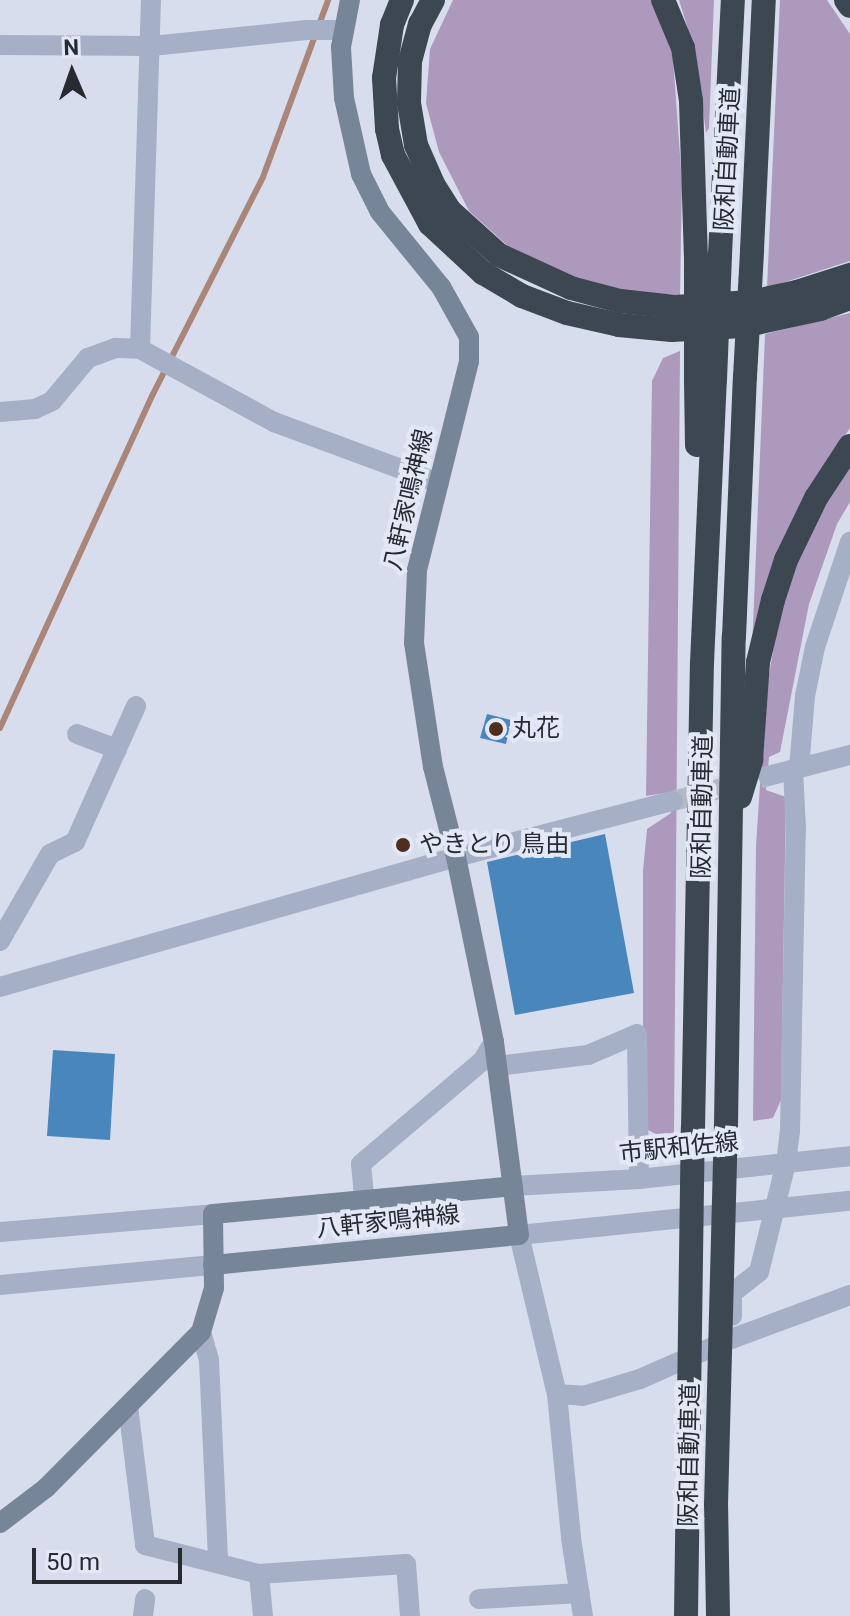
<!DOCTYPE html>
<html>
<head>
<meta charset="utf-8">
<style>
  body { margin:0 }
  #map { position:relative; width:850px; height:1616px; overflow:hidden; background:#d8ddee; font-family:Roboto,"Noto Sans JP",sans-serif }
  div>[style] { position:absolute }
  [style*='--x'] { left:calc(var(--x)*1px); top:calc(var(--y)*1px); width:calc(var(--w)*1px); rotate:calc(var(--a)*1deg) }
  .green>* { inset:0; background:#ad99bc }
  .stream>* { height:6px; margin:-3px; padding:0 3px; transform-origin:3px; border-radius:3px; background:#a98679 }
  .building>* { inset:0; background:#4886bc }
  .tertiary-tunnel>* { height:20px; margin-top:-10px; transform-origin:0; background:repeating-linear-gradient(90deg,#b4b9c8 0 20px,transparent 0 30px) }
  .minor>* { height:20px; margin:-10px; padding:0 10px; transform-origin:10px; border-radius:10px; background:#a5afc5 }
  .tertiary>* { height:20px; margin:-10px; padding:0 10px; transform-origin:10px; border-radius:10px; background:#a5afc5 }
  .secondary>* { height:20px; margin:-10px; padding:0 10px; transform-origin:10px; border-radius:10px; background:#778598 }
  .motorway>* { height:24px; margin:-12px; padding:0 12px; transform-origin:12px; border-radius:12px; background:#3d4752 }
  .motorway-bridge>* { height:24px; margin:-12px; padding:0 12px; transform-origin:12px; border-radius:12px; background:#3d4752 }
  .dots>* { width:22px; height:22px; translate:-50% -50%; box-sizing:border-box; border:4px solid #e3e8f7; border-radius:50% }
  span { translate:-50% -50%; white-space:nowrap; text-align:center; line-height:1.15; -webkit-text-stroke:8px #e3e8f7; paint-order:stroke }
  .street-label { font-size:24px; color:#262b32 }
  .poi-label { font-size:24px; color:#262b32 }
  .left { translate:0 -50%; text-align:left }
  .north { position:absolute; left:32px; top:32px; width:80px; height:80px; -webkit-text-stroke:6px #e3e8f7; paint-order:stroke; rotate:358deg; font-size:22px; font-weight:700; line-height:32px; text-align:center; color:#262b32 }
  .north::after { content:''; display:block; margin:auto; width:28px; height:36px; background:#262b32; clip-path:polygon(50% 0,100% 100%,50% 72%,0 100%) }
  .scale { position:absolute; left:32px; top:1548px; width:150px; height:36px; box-sizing:border-box; border:4px solid #262b32; border-top:0; padding-left:10px; font-size:24px; line-height:28px; white-space:nowrap; color:#262b32; -webkit-text-stroke:6px #e3e8f7; paint-order:stroke }
</style>
</head>
<body>
<div id="map">
  <div class="green">
    <div style="clip-path:polygon(453px 0,652px 0,661px 16px,673px 58px,682px 183px,680px 295px,631px 292px,565px 274px,510px 248px,469px 211px,439px 152px,426px 103px,430px 49px)"></div>
    <div style="clip-path:polygon(679px 0,714px 0,709px 128px,706px 133px,696px 55px)"></div>
    <div style="clip-path:polygon(780px 0,827px 0,850px 34px,850px 261px,767px 288px)"></div>
    <div style="clip-path:polygon(850px 313px,850px 428px,815px 480px,752px 650px,765px 334px)"></div>
    <div style="clip-path:polygon(680px 351px,674px 1133px,656px 1134px,646px 1129px,643px 1113px,643px 871px,647px 829px,671px 813px,672px 792px,646px 796px,652px 381px,663px 358px)"></div>
    <div style="clip-path:polygon(850px 463px,850px 502px,837px 524px,809px 604px,780px 752px,769px 757px,766px 790px,786px 797px,781px 1100px,773px 1118px,753px 1121px,756px 846px,766px 693px,776px 633px,793px 571px,815px 520px)"></div>
  </div>
  <div class="stream">
    <div style="--x:0;--y:728;--w:367;--a:-65.4"></div>
    <div style="--x:153;--y:394;--w:243;--a:-63.1"></div>
    <div style="--x:263;--y:177;--w:189;--a:-69.8"></div>
  </div>
  <div class="building">
    <div style="clip-path:polygon(487px 714px,511px 720px,506px 744px,480px 738px)"></div>
    <div style="clip-path:polygon(605px 834px,634px 993px,515px 1015px,487px 862px)"></div>
    <div style="clip-path:polygon(53px 1050px,115px 1054px,110px 1140px,47px 1136px)"></div>
  </div>
  <div class="tertiary-tunnel">
    <div style="--x:673;--y:801;--w:98;--a:-14.7"></div>
  </div>
  <div class="minor">
    <div style="--x:0;--y:45;--w:152;--a:0.4"></div>
    <div style="--x:152;--y:46;--w:155;--a:-5.9"></div>
    <div style="--x:306;--y:30;--w:37;--a:0"></div>
    <div style="--x:140;--y:349;--w:349;--a:-88.2"></div>
    <div style="--x:0;--y:412;--w:35;--a:-5"></div>
    <div style="--x:35;--y:409;--w:19;--a:-25"></div>
    <div style="--x:52;--y:401;--w:56;--a:-50.1"></div>
    <div style="--x:88;--y:358;--w:30;--a:-20"></div>
    <div style="--x:116;--y:348;--w:24;--a:2"></div>
    <div style="--x:140;--y:349;--w:153;--a:28.6"></div>
    <div style="--x:274;--y:422;--w:176;--a:20.3"></div>
    <div style="--x:77;--y:734;--w:43;--a:20.6"></div>
    <div style="--x:799;--y:768;--w:72;--a:-85.2"></div>
    <div style="--x:805;--y:696;--w:50;--a:-78.5"></div>
    <div style="--x:815;--y:647;--w:111;--a:-71.6"></div>
    <div style="--x:0;--y:941;--w:100;--a:-60.1"></div>
    <div style="--x:50;--y:854;--w:28;--a:-26"></div>
    <div style="--x:75;--y:842;--w:149;--a:-65.8"></div>
    <div style="--x:497;--y:1066;--w:92;--a:-6.9"></div>
    <div style="--x:588;--y:1055;--w:53;--a:-23.2"></div>
    <div style="--x:637;--y:1034;--w:145;--a:89.2"></div>
    <div style="--x:364;--y:1197;--w:33;--a:-95"></div>
    <div style="--x:361;--y:1164;--w:160;--a:-40.4"></div>
    <div style="--x:483;--y:1060;--w:21;--a:-59"></div>
    <div style="--x:519;--y:1235;--w:163;--a:76.6"></div>
    <div style="--x:557;--y:1394;--w:145;--a:84.4"></div>
    <div style="--x:571;--y:1538;--w:79;--a:81.3"></div>
    <div style="--x:732;--y:1316;--w:23;--a:-90"></div>
    <div style="--x:732;--y:1293;--w:34;--a:-38"></div>
    <div style="--x:759;--y:1272;--w:112;--a:-76.1"></div>
    <div style="--x:786;--y:1163;--w:32;--a:-83"></div>
    <div style="--x:790;--y:1131;--w:302;--a:-88.9"></div>
    <div style="--x:796;--y:829;--w:60;--a:-92.9"></div>
    <div style="--x:201;--y:1332;--w:29;--a:74"></div>
    <div style="--x:209;--y:1360;--w:201;--a:87.4"></div>
    <div style="--x:557;--y:1394;--w:26;--a:4"></div>
    <div style="--x:583;--y:1396;--w:59;--a:-16.6"></div>
    <div style="--x:640;--y:1379;--w:99;--a:-23.7"></div>
    <div style="--x:731;--y:1339;--w:127;--a:-20.3"></div>
    <div style="--x:128;--y:1406;--w:140;--a:83"></div>
    <div style="--x:145;--y:1545;--w:118;--a:14.3"></div>
    <div style="--x:259;--y:1574;--w:42;--a:84.6"></div>
    <div style="--x:259;--y:1574;--w:147;--a:-3.9"></div>
    <div style="--x:406;--y:1564;--w:52;--a:85.6"></div>
    <div style="--x:479;--y:1599;--w:101;--a:-3.4"></div>
    <div style="--x:143;--y:1616;--w:17;--a:-83"></div>
  </div>
  <div class="tertiary">
    <div style="--x:768;--y:776;--w:85;--a:-14.4"></div>
    <div style="--x:0;--y:987;--w:474;--a:-15.9"></div>
    <div style="--x:456;--y:857;--w:224;--a:-14.5"></div>
    <div style="--x:513;--y:1186;--w:126;--a:-3.2"></div>
    <div style="--x:639;--y:1179;--w:212;--a:-6.2"></div>
    <div style="--x:0;--y:1232;--w:214;--a:-4.8"></div>
    <div style="--x:519;--y:1235;--w:333;--a:-5.9"></div>
    <div style="--x:0;--y:1285;--w:214;--a:-5.4"></div>
  </div>
  <div class="secondary">
    <div style="--x:213;--y:1265;--w:307;--a:-5.6"></div>
    <div style="--x:519;--y:1235;--w:195;--a:-97.4"></div>
    <div style="--x:494;--y:1042;--w:189;--a:-101.6"></div>
    <div style="--x:456;--y:857;--w:93;--a:-104.3"></div>
    <div style="--x:433;--y:767;--w:125;--a:-98.7"></div>
    <div style="--x:414;--y:643;--w:73;--a:-87.6"></div>
    <div style="--x:417;--y:570;--w:215;--a:-76"></div>
    <div style="--x:469;--y:361;--w:24;--a:-90"></div>
    <div style="--x:469;--y:337;--w:57;--a:-119.2"></div>
    <div style="--x:441;--y:287;--w:97;--a:-129.1"></div>
    <div style="--x:380;--y:212;--w:42;--a:-116.6"></div>
    <div style="--x:361;--y:174;--w:78;--a:-102.6"></div>
    <div style="--x:344;--y:98;--w:51;--a:-93.4"></div>
    <div style="--x:341;--y:47;--w:48;--a:-79.2"></div>
    <div style="--x:0;--y:1523;--w:58;--a:-37.3"></div>
    <div style="--x:46;--y:1488;--w:220;--a:-45.2"></div>
    <div style="--x:201;--y:1332;--w:46;--a:-73.5"></div>
    <div style="--x:214;--y:1288;--w:74;--a:-90.8"></div>
    <div style="--x:213;--y:1214;--w:301;--a:-5.3"></div>
  </div>
  <div class="motorway">
    <div style="--x:402;--y:0;--w:27;--a:112"></div>
    <div style="--x:392;--y:25;--w:54;--a:98.6"></div>
    <div style="--x:384;--y:78;--w:51;--a:86.6"></div>
    <div style="--x:387;--y:129;--w:27;--a:77"></div>
    <div style="--x:393;--y:155;--w:78;--a:61.8"></div>
    <div style="--x:430;--y:224;--w:72;--a:42.8"></div>
    <div style="--x:483;--y:273;--w:45;--a:30.5"></div>
    <div style="--x:522;--y:296;--w:48;--a:20.7"></div>
    <div style="--x:567;--y:313;--w:53;--a:13"></div>
    <div style="--x:619;--y:325;--w:53;--a:5.4"></div>
    <div style="--x:672;--y:330;--w:71;--a:-3.2"></div>
    <div style="--x:743;--y:326;--w:79;--a:-12.4"></div>
    <div style="--x:820;--y:309;--w:32;--a:-20"></div>
    <div style="--x:433;--y:0;--w:27;--a:118"></div>
    <div style="--x:420;--y:24;--w:38;--a:105"></div>
    <div style="--x:410;--y:61;--w:42;--a:91.4"></div>
    <div style="--x:409;--y:103;--w:43;--a:80.5"></div>
    <div style="--x:416;--y:145;--w:43;--a:66.4"></div>
    <div style="--x:433;--y:184;--w:32;--a:58"></div>
    <div style="--x:450;--y:211;--w:66;--a:41.9"></div>
    <div style="--x:499;--y:255;--w:79;--a:24.6"></div>
    <div style="--x:571;--y:288;--w:51;--a:14.9"></div>
    <div style="--x:620;--y:301;--w:55;--a:6.2"></div>
    <div style="--x:675;--y:307;--w:76;--a:-3.8"></div>
    <div style="--x:751;--y:302;--w:47;--a:-12.3"></div>
    <div style="--x:797;--y:292;--w:56;--a:-17.8"></div>
    <div style="--x:663;--y:0;--w:52;--a:67.4"></div>
    <div style="--x:683;--y:48;--w:54;--a:81.4"></div>
    <div style="--x:691;--y:101;--w:155;--a:88.2"></div>
    <div style="--x:846;--y:0;--w:7;--a:56"></div>
    <div style="--x:752;--y:250;--w:250;--a:-87.3"></div>
    <div style="--x:720;--y:254;--w:254;--a:-87.1"></div>
    <div style="--x:696;--y:381;--w:64;--a:89.1"></div>
    <div style="--x:740;--y:797;--w:39;--a:-73"></div>
    <div style="--x:751;--y:760;--w:98;--a:-85.9"></div>
    <div style="--x:758;--y:662;--w:64;--a:-76.4"></div>
    <div style="--x:773;--y:600;--w:42;--a:-72"></div>
    <div style="--x:786;--y:560;--w:69;--a:-64.2"></div>
    <div style="--x:816;--y:498;--w:62;--a:-56.8"></div>
    <div style="--x:726;--y:1124;--w:487;--a:-89.1"></div>
    <div style="--x:734;--y:637;--w:260;--a:-87.6"></div>
    <div style="--x:693;--y:1129;--w:466;--a:-88.9"></div>
    <div style="--x:702;--y:663;--w:283;--a:-87.4"></div>
  </div>
  <div class="motorway-bridge">
    <div style="--x:745;--y:377;--w:127;--a:-86.8"></div>
    <div style="--x:715;--y:380;--w:126;--a:-87.7"></div>
    <div style="--x:696;--y:381;--w:125;--a:-90"></div>
    <div style="--x:686;--y:1616;--w:487;--a:-89.2"></div>
    <div style="--x:718;--y:1616;--w:111;--a:-91"></div>
    <div style="--x:716;--y:1505;--w:381;--a:-88.5"></div>
  </div>
  <div class="dots">
    <div style="left:496px;top:729px;background:#4f2d1f"></div>
    <div style="left:403px;top:845px;background:#4f2d1f"></div>
  </div>
  <div class="street-label">
    <span style="left:728px;top:159px;rotate:-87deg">阪和自動車道</span>
    <span style="left:409px;top:500px;rotate:-77deg">八軒家鳴神線</span>
    <span style="left:703px;top:807px;rotate:-89deg">阪和自動車道</span>
    <span style="left:679px;top:1148px;rotate:-6deg">市駅和佐線</span>
    <span style="left:388px;top:1222px;rotate:-6deg">八軒家鳴神線</span>
    <span style="left:690px;top:1455px;rotate:-89deg">阪和自動車道</span>
  </div>
  <div class="poi-label">
    <span class="left" style="left:512px;top:729px">丸花</span>
    <span class="left" style="left:419px;top:845px">やきとり 鳥由</span>
  </div>
  <div class="north">N</div>
  <div class="scale">50 m</div>
</div>
</body>
</html>
